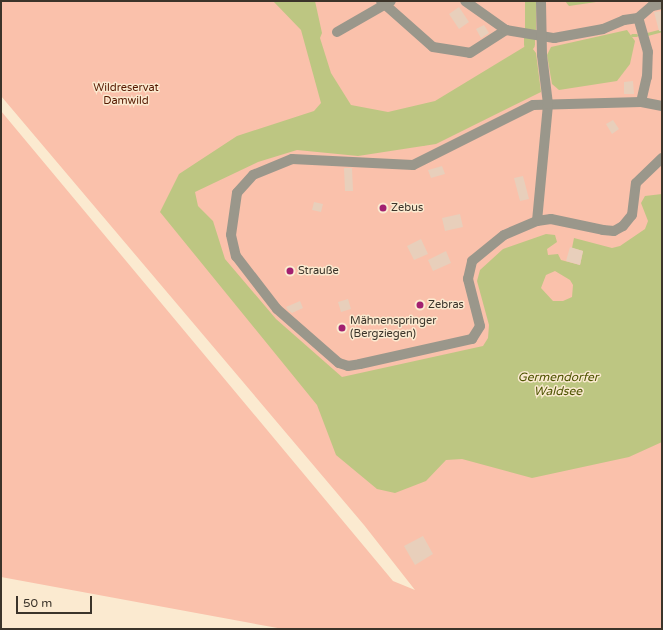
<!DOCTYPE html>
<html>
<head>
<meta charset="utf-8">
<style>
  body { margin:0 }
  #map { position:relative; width:663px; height:630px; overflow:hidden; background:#fbead0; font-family:"Varela Round",sans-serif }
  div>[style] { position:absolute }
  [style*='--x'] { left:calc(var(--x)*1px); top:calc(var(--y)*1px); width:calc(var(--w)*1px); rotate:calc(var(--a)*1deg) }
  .green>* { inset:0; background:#fac1ab }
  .water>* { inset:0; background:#bdc682 }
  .stream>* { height:3px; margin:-1.5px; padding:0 1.5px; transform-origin:1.5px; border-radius:1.5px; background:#bdc682 }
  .canal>* { height:11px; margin:-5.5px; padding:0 5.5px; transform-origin:5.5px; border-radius:5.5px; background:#bdc682 }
  .building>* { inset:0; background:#e8cfbb }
  .minor>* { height:10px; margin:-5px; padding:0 5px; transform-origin:5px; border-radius:5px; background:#9a978b }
  .dots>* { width:11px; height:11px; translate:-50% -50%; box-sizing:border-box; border:2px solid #fbead0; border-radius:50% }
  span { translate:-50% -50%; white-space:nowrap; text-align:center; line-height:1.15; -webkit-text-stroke:3px #fbead0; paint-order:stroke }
  .park-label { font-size:11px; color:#551900 }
  .poi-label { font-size:11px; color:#3b342a }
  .left { translate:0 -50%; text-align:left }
  .water-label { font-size:12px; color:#4d5300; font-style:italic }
  .frame { position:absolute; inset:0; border:2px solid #3b342a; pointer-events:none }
  .scale { position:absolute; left:16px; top:596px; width:76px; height:18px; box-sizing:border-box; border:2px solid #3b342a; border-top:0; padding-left:5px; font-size:12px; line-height:14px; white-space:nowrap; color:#3b342a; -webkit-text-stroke:3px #fbead0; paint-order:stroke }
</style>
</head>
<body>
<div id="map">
  <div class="green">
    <div style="clip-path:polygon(1px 1px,662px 1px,662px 629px,283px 629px,1px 577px,1px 111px,393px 581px,415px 590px,364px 525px,1px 96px)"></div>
  </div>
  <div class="water">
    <div style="clip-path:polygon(evenodd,273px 1px,315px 1px,322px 33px,320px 38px,331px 73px,351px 105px,388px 112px,435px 101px,529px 44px,536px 53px,541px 92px,436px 144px,358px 156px,297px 150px,258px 162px,195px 192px,198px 206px,213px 221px,225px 259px,276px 319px,342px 377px,483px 346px,488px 338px,489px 325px,477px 281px,480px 270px,503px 249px,546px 234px,555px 235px,557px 242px,547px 249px,548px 255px,558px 254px,561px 260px,580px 265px,583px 251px,572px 248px,574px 238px,612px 248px,620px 246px,645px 229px,648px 221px,641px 203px,645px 196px,662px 194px,662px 442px,629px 457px,532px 478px,462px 459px,446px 460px,426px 481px,395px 493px,377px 489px,336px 455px,317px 405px,160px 212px,179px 174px,237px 136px,314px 111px,321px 103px,301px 30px,273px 1px,555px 271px,570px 280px,573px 285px,572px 297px,563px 301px,553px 301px,541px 288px,546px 275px,555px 271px)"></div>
    <div style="clip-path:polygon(565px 1px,603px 1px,569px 6px)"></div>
    <div style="clip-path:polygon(627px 30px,635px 41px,630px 64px,617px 81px,559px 90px,552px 84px,547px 55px,551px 47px)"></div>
  </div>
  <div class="stream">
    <div style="--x:647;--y:34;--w:16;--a:-15"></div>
    <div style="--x:632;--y:35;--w:4;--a:0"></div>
  </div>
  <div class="canal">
    <div style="--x:530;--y:29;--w:28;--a:-90"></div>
    <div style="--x:529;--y:44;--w:6;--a:-90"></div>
  </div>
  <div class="building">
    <div style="clip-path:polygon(459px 7px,469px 22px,459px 29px,449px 14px)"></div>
    <div style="clip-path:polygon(662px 11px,662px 31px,659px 31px,654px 12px)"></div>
    <div style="clip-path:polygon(484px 25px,489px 33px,481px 38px,476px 29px)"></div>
    <div style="clip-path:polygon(633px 81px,634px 94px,624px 94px,624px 82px)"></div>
    <div style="clip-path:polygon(613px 120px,619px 129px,612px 134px,606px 124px)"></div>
    <div style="clip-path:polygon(442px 166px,445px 174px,431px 178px,428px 170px)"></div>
    <div style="clip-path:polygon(344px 168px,352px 168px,353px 191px,345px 191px)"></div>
    <div style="clip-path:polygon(523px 176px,529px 199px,520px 201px,514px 178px)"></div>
    <div style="clip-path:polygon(314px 202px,323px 204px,321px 212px,312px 210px)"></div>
    <div style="clip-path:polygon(460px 214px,463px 227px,445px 231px,442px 218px)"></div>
    <div style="clip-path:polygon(421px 239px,428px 254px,414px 260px,407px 246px)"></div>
    <div style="clip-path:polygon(570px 247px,583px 251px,580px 265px,566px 261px)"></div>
    <div style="clip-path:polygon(446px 251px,451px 263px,433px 271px,428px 260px)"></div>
    <div style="clip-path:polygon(348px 299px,351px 309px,341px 312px,338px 302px)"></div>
    <div style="clip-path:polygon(300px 301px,303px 308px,292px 313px,288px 310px,286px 307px)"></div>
    <div style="clip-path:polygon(423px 536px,433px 554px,415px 565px,404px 546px)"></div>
  </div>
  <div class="minor">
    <div style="--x:381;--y:1;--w:69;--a:41.5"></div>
    <div style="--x:433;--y:47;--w:37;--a:9"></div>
    <div style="--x:470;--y:53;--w:43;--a:-32.6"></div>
    <div style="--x:506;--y:30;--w:50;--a:-144.7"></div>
    <div style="--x:506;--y:30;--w:49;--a:9.5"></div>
    <div style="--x:554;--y:38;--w:50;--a:-10.4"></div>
    <div style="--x:603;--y:29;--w:23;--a:-23"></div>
    <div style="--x:624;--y:20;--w:14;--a:-8"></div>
    <div style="--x:337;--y:32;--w:62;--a:-29.9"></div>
    <div style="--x:641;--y:102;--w:26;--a:-77"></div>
    <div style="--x:647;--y:77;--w:25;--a:-88"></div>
    <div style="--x:648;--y:52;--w:35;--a:-106"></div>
    <div style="--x:638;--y:18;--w:18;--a:-41"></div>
    <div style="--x:652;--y:6;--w:10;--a:-11"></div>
    <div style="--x:662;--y:106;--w:21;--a:-169"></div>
    <div style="--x:641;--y:102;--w:108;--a:178.4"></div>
    <div style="--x:533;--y:105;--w:134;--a:153.4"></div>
    <div style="--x:413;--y:165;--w:121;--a:-177.2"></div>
    <div style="--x:292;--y:159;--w:42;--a:157.7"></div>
    <div style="--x:253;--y:175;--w:24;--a:132"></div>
    <div style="--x:237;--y:193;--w:42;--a:98.1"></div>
    <div style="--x:231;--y:235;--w:22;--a:77"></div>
    <div style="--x:236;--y:256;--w:67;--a:52.3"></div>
    <div style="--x:277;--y:309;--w:82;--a:41.1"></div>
    <div style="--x:339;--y:363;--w:9;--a:18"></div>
    <div style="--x:348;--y:366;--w:12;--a:-9"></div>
    <div style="--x:360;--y:364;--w:115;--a:-12.6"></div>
    <div style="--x:472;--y:339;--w:15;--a:-58"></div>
    <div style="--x:480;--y:326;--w:49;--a:-104.3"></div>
    <div style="--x:468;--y:279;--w:18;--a:-77"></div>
    <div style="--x:472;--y:261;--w:41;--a:-39.1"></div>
    <div style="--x:504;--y:235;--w:36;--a:-23"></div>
    <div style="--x:537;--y:221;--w:14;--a:-8"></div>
    <div style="--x:551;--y:219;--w:53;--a:11.9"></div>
    <div style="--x:603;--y:230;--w:11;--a:5"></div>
    <div style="--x:614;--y:231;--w:10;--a:-29"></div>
    <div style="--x:623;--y:226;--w:14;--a:-51"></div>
    <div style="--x:632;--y:215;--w:32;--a:-83"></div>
    <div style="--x:636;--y:183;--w:36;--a:-44"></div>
    <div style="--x:537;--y:221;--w:118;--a:-84.6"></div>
    <div style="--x:548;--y:104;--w:49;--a:-97"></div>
    <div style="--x:542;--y:55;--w:54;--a:-91.1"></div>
  </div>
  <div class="dots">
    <div style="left:383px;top:208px;background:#a22070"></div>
    <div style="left:290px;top:271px;background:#a22070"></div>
    <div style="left:420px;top:305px;background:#a22070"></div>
    <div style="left:342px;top:328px;background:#a22070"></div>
  </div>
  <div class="park-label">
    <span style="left:126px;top:95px">Wildreservat<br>Damwild</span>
  </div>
  <div class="poi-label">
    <span class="left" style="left:391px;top:208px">Zebus</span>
    <span class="left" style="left:298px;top:271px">Strauße</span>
    <span class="left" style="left:428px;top:305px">Zebras</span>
    <span class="left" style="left:350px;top:328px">Mähnenspringer<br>(Bergziegen)</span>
  </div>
  <div class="water-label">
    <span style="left:558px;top:385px">Germendorfer<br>Waldsee</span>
  </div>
  <div class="frame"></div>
  <div class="scale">50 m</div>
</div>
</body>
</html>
